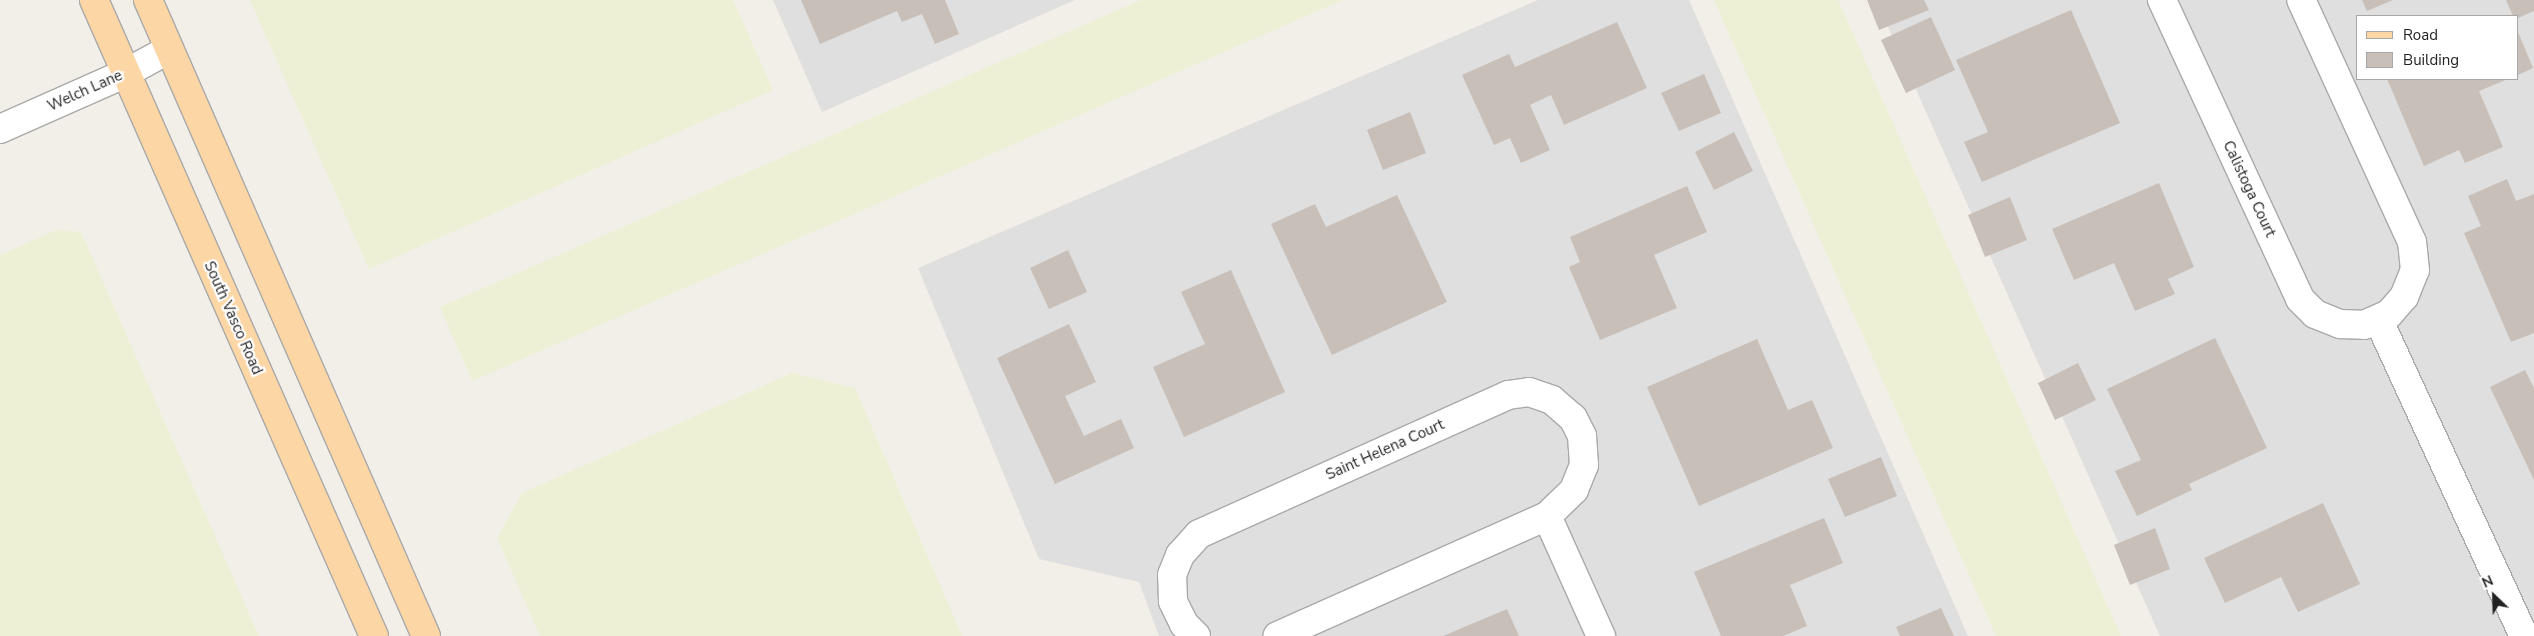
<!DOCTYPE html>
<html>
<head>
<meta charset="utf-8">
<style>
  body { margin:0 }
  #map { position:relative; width:2534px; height:636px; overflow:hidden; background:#f2efe9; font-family:"Nunito Sans",sans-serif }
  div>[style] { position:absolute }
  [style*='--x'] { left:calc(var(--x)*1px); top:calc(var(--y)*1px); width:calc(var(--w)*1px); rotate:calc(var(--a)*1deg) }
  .residential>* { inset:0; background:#e0dfdf }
  .farmland>* { inset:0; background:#eef0d5 }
  .building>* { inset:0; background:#c7bfb8 }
  .roads { filter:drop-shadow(1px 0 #a9a9a9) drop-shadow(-1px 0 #a9a9a9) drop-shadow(0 1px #a9a9a9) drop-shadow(0 -1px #a9a9a9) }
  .minor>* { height:28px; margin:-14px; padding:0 14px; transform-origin:14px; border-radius:14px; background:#fff }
  .major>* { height:28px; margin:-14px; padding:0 14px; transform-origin:14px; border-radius:14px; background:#fcd6a4 }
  span { translate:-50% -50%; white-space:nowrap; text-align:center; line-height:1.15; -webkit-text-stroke:4.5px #fff; paint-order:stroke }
  .street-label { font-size:15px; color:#222 }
  .legend { position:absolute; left:2356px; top:15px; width:162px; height:65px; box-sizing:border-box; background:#fff; border:1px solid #a7a7a7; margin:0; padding:6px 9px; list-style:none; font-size:15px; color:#222 }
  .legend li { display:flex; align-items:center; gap:10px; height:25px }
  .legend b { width:25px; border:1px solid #a7a7a7 }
  .north { position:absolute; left:2469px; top:571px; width:50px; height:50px; -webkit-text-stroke:4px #fff; paint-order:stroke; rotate:336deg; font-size:14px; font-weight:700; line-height:20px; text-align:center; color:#222 }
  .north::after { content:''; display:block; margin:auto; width:18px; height:22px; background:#222; clip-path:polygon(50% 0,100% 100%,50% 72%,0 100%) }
</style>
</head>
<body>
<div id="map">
  <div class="residential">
    <div style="clip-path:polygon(773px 0,1075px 0,822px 112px)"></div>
    <div style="clip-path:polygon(1538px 0,1689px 0,1968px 636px,1159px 636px,1139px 582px,1039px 559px,918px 268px)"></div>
    <div style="clip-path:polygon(evenodd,1876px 0,2534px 0,2534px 636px,2160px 636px,1876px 0,2358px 16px,2518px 16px,2518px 79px,2358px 79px,2358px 16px)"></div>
  </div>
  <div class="farmland">
    <div style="clip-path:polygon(250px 0,733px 0,773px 90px,369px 269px)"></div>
    <div style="clip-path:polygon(1141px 0,1343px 0,472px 381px,440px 307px)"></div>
    <div style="clip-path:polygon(1714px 0,1838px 0,2121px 636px,1996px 636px)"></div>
    <div style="clip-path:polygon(56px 230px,81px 232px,259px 636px,0 636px,0 255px)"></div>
    <div style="clip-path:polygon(792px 373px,855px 388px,962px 636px,540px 636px,497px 538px,522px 493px)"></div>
  </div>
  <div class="building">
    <div style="clip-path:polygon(801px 0,945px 0,959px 34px,935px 44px,922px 14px,902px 22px,897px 11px,820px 44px)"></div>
    <div style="clip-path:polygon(1867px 0,1924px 0,1929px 10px,1879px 30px)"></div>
    <div style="clip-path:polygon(2362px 0,2393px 0,2367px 11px)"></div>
    <div style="clip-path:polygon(2506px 0,2534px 0,2534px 11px,2518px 18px,2513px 16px)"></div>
    <div style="clip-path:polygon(2071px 10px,2120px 123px,1982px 182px,1964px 142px,1988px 132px,1956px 60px)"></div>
    <div style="clip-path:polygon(1931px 17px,1955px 70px,1906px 93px,1881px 40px)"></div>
    <div style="clip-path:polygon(1617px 22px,1647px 88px,1564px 125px,1551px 95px,1530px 105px,1550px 150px,1521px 163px,1510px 138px,1494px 145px,1462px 75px,1509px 54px,1515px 67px)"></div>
    <div style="clip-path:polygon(2518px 32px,2533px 68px,2518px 75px)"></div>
    <div style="clip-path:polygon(1704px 74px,1721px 113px,1679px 131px,1661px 93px)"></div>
    <div style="clip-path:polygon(2387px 79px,2508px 79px,2479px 91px,2503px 147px,2465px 163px,2459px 150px,2424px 166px)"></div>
    <div style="clip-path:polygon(1410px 112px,1426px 153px,1383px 170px,1367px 130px)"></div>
    <div style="clip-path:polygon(1734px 132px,1753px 171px,1714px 190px,1695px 152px)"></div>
    <div style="clip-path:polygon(2507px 179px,2516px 201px,2534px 194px,2534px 333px,2511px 342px,2464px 233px,2481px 226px,2468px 196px)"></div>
    <div style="clip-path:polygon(2159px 183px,2194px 267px,2168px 279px,2175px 294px,2135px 311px,2114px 263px,2074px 280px,2052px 229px)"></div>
    <div style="clip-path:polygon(1687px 186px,1707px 232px,1654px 255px,1677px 308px,1600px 340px,1569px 267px,1580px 262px,1570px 237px)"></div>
    <div style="clip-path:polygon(1397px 195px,1447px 302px,1332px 355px,1271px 224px,1315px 204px,1326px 227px)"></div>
    <div style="clip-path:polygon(2010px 197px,2027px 240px,1985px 257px,1968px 215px)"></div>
    <div style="clip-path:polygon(1068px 250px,1087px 292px,1049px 309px,1030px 268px)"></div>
    <div style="clip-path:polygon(1231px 270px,1285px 392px,1184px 437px,1153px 367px,1205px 344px,1181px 292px)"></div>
    <div style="clip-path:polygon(1069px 324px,1096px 382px,1065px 396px,1084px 436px,1121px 419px,1134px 448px,1055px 484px,997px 358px)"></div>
    <div style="clip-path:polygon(2215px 338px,2267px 448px,2189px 484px,2192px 490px,2137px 516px,2115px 471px,2141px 460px,2107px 389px)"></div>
    <div style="clip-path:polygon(1757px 339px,1788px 410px,1812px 400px,1833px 448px,1699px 506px,1647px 387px)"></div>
    <div style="clip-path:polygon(2078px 363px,2096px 400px,2055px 420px,2038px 383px)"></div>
    <div style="clip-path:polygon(2525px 370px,2534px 388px,2534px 480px,2490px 387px)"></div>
    <div style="clip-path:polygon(1881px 457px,1897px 496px,1845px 517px,1828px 479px)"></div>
    <div style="clip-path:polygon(2323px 503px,2360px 584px,2298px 612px,2281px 577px,2225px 603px,2204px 558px)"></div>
    <div style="clip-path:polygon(1824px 518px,1843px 563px,1790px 585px,1807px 626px,1783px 636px,1721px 636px,1694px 572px)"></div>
    <div style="clip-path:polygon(2155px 528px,2170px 569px,2130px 585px,2114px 545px)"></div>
    <div style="clip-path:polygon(1941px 608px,1954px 636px,1900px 636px,1896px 627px)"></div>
    <div style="clip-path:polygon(1507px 609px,1519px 636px,1443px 636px)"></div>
  </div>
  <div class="roads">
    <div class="minor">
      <div style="--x:2162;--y:0;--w:329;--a:65.2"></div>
      <div style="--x:2300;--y:299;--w:21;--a:45"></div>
      <div style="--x:2315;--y:314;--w:27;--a:22"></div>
      <div style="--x:2340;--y:324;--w:24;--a:2"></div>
      <div style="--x:2364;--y:325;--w:27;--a:-24"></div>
      <div style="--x:2389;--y:314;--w:23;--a:-49"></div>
      <div style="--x:2404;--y:297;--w:29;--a:-68"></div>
      <div style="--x:2415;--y:270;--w:28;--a:-96"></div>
      <div style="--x:2412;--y:242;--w:266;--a:-114.6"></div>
      <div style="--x:0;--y:129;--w:136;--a:-23.9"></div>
      <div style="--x:124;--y:74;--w:50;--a:-28.6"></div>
      <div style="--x:2379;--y:321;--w:347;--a:65.3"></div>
      <div style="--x:1547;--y:516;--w:132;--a:65.8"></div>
      <div style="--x:1196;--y:636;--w:17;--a:-135"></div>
      <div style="--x:1184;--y:624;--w:25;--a:-116"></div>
      <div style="--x:1173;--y:601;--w:26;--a:-92"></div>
      <div style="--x:1172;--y:575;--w:22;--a:-68"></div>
      <div style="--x:1180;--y:555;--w:28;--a:-48"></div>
      <div style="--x:1199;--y:534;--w:339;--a:-24.2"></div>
      <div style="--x:1508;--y:395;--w:21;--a:-8"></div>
      <div style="--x:1529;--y:392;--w:24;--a:19"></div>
      <div style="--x:1552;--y:400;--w:28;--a:41"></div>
      <div style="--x:1573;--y:418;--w:20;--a:63"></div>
      <div style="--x:1582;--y:436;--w:29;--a:86"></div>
      <div style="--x:1584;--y:465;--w:27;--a:112"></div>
      <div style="--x:1574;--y:490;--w:37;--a:136"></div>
      <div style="--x:1547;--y:516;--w:295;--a:156"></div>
    </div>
    <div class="major">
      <div style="--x:94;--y:0;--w:695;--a:66.24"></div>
      <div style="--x:148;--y:0;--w:694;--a:66.39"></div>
    </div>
  </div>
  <div class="street-label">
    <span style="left:85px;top:91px;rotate:-24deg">Welch Lane</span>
    <span style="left:2249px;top:189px;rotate:65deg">Calistoga Court</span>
    <span style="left:233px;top:318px;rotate:66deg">South Vasco Road</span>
    <span style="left:1385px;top:450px;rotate:-24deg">Saint Helena Court</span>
  </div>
  <ul class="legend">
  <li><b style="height:6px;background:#fcd6a4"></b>Road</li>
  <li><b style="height:14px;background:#c7bfb8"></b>Building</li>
  </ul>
  <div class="north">N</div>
</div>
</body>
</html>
